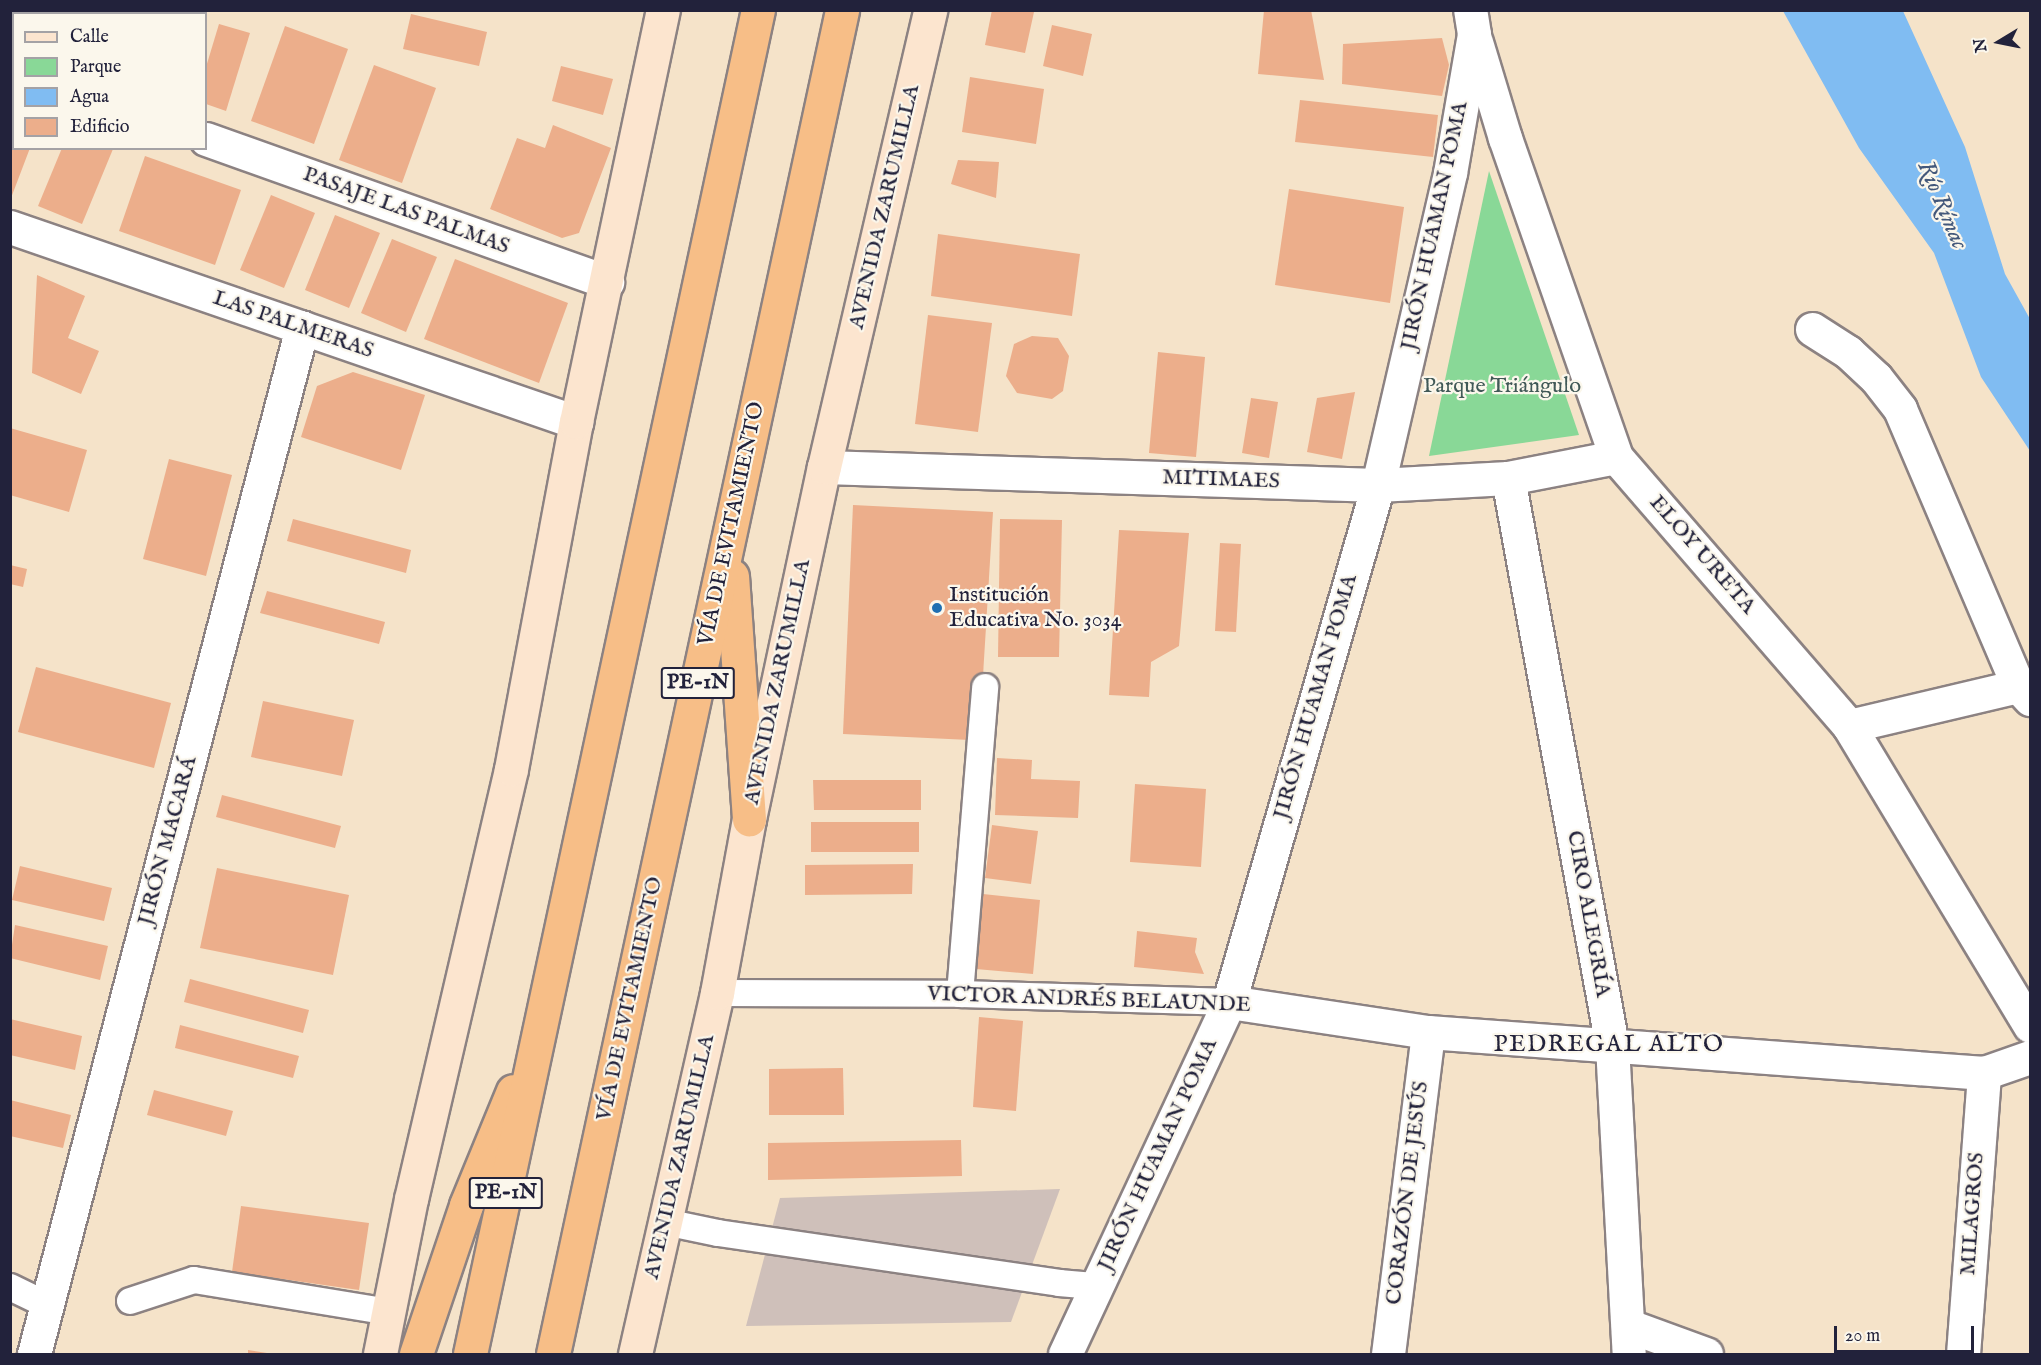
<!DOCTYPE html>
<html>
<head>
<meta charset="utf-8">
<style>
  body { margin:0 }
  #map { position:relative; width:2041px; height:1365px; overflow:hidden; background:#f5e3c9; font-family:"IM FELL English",serif }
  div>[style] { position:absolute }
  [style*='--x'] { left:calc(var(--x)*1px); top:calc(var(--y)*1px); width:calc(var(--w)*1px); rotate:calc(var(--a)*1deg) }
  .industrial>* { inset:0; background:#cfc0ba }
  .green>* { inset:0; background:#89d897 }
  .water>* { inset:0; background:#80bcf2 }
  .building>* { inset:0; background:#ecae8b }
  .roads { filter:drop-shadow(2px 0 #8c8282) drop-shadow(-2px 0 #8c8282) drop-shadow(0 2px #8c8282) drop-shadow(0 -2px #8c8282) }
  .lane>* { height:26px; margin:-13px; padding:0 13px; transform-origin:13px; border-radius:13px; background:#fff }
  .street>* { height:33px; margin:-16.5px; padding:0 16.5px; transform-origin:16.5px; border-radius:16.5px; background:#fff }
  .secondary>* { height:33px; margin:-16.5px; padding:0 16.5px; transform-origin:16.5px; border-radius:16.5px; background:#fce5cf }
  .highway>* { height:33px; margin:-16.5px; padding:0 16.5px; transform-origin:16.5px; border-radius:16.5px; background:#f7be87 }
  .dots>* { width:16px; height:16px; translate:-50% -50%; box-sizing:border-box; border:3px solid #fbf7ec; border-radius:50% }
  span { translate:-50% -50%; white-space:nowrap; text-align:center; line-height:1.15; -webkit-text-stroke:4.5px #fbf7ec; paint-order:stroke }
  .shield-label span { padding:2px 4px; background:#fbf7ec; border:2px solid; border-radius:4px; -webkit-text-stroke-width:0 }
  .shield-label { font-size:21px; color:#22223b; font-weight:700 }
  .street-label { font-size:22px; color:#22223b }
  .park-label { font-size:22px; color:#415957 }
  .poi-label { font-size:22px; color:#22223b }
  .left { translate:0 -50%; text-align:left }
  .water-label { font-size:24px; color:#43587b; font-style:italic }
  .neighbourhood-label { font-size:24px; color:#22223b; letter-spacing:1.5px }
  .frame { position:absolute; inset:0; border:12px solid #22223b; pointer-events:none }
  .legend { position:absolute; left:12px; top:12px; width:195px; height:138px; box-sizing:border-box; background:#fbf7ec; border:2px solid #a4a2a5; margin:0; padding:8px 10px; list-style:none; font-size:18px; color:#22223b }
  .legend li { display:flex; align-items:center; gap:12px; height:30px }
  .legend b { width:30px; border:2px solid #a4a2a5 }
  .north { position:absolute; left:1969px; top:12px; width:60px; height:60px; -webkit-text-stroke:4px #fbf7ec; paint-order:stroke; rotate:260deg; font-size:16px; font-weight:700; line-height:24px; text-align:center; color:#22223b }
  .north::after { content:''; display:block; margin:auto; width:21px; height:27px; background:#22223b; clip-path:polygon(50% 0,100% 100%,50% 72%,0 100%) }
  .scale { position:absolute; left:1834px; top:1326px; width:140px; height:27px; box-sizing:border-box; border:3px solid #22223b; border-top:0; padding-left:8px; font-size:18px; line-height:21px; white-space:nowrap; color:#22223b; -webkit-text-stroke:4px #fbf7ec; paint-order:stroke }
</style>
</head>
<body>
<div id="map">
  <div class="industrial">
    <div style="clip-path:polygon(1060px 1189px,1011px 1322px,746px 1326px,780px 1198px)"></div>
  </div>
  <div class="green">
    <div style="clip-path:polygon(1489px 171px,1579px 435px,1429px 456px)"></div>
  </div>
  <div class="water">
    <div style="clip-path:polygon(1783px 11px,1903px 11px,1965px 147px,2005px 274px,2030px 319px,2030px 451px,1981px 377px,1934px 253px,1859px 148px)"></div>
  </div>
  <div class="building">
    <div style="clip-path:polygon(992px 10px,1034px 12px,1025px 53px,985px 45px)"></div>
    <div style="clip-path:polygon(1264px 10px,1311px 10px,1324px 80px,1258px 74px)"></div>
    <div style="clip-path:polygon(411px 14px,487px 32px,479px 66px,403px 49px)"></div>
    <div style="clip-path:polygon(219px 24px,250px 33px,226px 111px,206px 104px,206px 67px)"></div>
    <div style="clip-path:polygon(1052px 25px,1092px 34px,1083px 76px,1043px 66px)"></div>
    <div style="clip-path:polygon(285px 26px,348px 49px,314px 144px,251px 121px)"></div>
    <div style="clip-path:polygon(1442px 38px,1449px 65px,1442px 96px,1342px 84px,1343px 44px)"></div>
    <div style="clip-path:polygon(374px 65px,436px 88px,402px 183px,339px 160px)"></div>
    <div style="clip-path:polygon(561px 66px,613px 79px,603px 115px,552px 101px)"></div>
    <div style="clip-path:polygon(970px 77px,1044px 89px,1036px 144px,962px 132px)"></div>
    <div style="clip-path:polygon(1300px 100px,1438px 115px,1433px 157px,1295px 142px)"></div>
    <div style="clip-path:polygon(10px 111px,14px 112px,14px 148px,30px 148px,11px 198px)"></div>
    <div style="clip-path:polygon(553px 125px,611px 148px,579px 233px,562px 238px,490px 209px,517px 138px,545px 148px)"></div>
    <div style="clip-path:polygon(62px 148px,113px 149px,82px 224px,38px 206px)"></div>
    <div style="clip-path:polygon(145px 156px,241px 190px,215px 265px,119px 231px)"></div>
    <div style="clip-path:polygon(958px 160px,999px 162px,996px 198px,951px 184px)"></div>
    <div style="clip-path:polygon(1289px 189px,1404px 207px,1390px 303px,1275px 285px)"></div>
    <div style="clip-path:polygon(271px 195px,315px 213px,284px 288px,240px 270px)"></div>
    <div style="clip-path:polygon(335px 215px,380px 233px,349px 308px,305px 290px)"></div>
    <div style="clip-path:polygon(938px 234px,1080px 254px,1072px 316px,931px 296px)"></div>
    <div style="clip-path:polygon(392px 239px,437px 257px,406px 332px,361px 313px)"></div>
    <div style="clip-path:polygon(455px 259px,568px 303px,539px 383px,424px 339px)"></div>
    <div style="clip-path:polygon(37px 275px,85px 296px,68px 338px,99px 351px,81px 394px,32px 373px)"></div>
    <div style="clip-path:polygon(928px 315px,992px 323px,978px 432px,915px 424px)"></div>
    <div style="clip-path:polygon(1032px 336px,1058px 338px,1069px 356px,1063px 391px,1052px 399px,1017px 393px,1006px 376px,1014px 344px)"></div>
    <div style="clip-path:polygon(1158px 352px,1205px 357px,1196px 457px,1149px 453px)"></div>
    <div style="clip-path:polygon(353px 372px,425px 395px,401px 470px,301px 437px,317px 386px)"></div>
    <div style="clip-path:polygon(1355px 392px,1342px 459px,1307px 452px,1317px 398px)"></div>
    <div style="clip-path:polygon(1251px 398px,1278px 402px,1269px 458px,1242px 453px)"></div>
    <div style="clip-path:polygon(10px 428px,87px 450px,69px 512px,10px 495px)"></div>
    <div style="clip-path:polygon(169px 459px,232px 475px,206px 576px,143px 559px)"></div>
    <div style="clip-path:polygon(853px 505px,993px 512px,982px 692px,970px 740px,843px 734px)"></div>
    <div style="clip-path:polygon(293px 519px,411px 550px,406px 573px,287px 541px)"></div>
    <div style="clip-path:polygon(1000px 519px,1062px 520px,1059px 657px,998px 657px)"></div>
    <div style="clip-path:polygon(1119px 530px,1189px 533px,1179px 646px,1151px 662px,1149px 697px,1109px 695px)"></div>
    <div style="clip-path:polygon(1220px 543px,1241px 544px,1236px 632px,1215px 631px)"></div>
    <div style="clip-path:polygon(10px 565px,27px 569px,23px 587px,10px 584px)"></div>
    <div style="clip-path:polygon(267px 591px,385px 622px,379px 644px,260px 613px)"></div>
    <div style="clip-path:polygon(36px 667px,171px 703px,154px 768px,18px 732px)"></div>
    <div style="clip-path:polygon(263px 701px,354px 720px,342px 776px,251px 757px)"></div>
    <div style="clip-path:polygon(997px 758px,1032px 760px,1031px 779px,1080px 781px,1078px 818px,995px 815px)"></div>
    <div style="clip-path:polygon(813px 780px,921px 780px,921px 810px,814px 810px)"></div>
    <div style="clip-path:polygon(1135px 784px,1206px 789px,1201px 867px,1130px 862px)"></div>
    <div style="clip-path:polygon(222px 795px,341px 826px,335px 848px,216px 817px)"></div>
    <div style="clip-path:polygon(811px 822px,919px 822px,919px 852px,811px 852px)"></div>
    <div style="clip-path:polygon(992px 825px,1038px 831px,1031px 884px,985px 878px)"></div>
    <div style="clip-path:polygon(913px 864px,912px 894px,805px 895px,805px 865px)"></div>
    <div style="clip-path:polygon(20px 866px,112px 888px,104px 921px,12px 900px)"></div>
    <div style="clip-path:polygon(217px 868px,349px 895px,333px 975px,200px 948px)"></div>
    <div style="clip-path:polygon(983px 894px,1040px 900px,1033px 974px,976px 969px)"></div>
    <div style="clip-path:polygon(15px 925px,108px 946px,100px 980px,10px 958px)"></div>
    <div style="clip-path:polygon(1137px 931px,1197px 938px,1195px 952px,1204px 974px,1134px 967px)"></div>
    <div style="clip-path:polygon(190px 979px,309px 1010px,303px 1033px,184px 1002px)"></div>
    <div style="clip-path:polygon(979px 1017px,1023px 1021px,1016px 1111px,973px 1107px)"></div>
    <div style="clip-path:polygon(10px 1019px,82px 1036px,75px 1070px,10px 1055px)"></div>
    <div style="clip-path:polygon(180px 1025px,299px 1056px,293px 1078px,175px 1048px)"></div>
    <div style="clip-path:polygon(843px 1068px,844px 1115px,769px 1115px,769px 1069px)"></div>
    <div style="clip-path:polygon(154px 1090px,233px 1111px,226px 1136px,147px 1115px)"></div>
    <div style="clip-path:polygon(10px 1100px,71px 1115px,63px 1148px,10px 1136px)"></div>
    <div style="clip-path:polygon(961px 1140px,962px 1176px,768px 1180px,768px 1143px)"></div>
    <div style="clip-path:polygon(241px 1206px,369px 1223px,359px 1290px,232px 1272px)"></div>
    <div style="clip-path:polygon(248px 1350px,267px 1353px,267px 1354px,248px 1354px)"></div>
  </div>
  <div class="roads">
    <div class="lane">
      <div style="--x:717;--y:993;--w:243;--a:0.2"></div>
      <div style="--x:960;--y:994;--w:269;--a:1.7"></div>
      <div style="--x:960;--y:994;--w:308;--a:-85.3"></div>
      <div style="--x:665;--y:1222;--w:54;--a:11.7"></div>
      <div style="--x:718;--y:1233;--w:345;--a:8.3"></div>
      <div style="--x:1059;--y:1283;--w:38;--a:5"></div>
      <div style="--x:10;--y:1287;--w:41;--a:25.9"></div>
      <div style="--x:130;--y:1301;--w:67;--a:-18.2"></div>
      <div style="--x:194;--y:1280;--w:198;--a:9.3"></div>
    </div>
    <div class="street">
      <div style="--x:1476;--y:42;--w:100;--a:73.2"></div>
      <div style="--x:1505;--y:138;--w:338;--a:70.8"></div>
      <div style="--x:1616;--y:457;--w:356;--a:49.1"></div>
      <div style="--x:1849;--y:726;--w:350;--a:58.9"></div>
      <div style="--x:10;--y:69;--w:4;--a:14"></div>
      <div style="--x:206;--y:139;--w:426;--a:19.6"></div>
      <div style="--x:10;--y:227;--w:599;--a:19.01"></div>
      <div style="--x:1812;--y:329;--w:43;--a:32.6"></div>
      <div style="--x:1848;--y:352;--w:38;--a:43"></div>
      <div style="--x:1876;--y:378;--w:39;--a:52"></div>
      <div style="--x:1900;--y:409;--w:301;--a:66.9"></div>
      <div style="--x:2018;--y:686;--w:18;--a:47"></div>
      <div style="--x:824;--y:467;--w:554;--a:1.86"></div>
      <div style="--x:1378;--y:485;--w:130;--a:-3.1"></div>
      <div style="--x:1508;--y:478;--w:110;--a:-11"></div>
      <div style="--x:1508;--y:478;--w:576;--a:79.61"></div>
      <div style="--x:1612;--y:1045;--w:309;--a:86.9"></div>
      <div style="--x:1849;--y:726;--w:174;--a:-13.3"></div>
      <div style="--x:1229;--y:1002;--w:201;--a:8.6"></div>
      <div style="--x:1428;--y:1032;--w:558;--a:4.22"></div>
      <div style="--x:1984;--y:1073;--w:49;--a:-19.2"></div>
      <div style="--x:1629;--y:1326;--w:82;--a:20"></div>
      <div style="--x:34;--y:1354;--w:1061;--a:-75.37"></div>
      <div style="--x:1065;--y:1354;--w:388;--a:-65"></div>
      <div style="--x:1229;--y:1002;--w:538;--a:-73.92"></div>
      <div style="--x:1378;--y:485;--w:320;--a:-77"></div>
      <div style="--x:1450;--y:173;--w:141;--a:-80.2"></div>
      <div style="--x:1474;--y:34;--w:24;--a:-99"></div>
      <div style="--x:1388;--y:1354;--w:324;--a:-82.9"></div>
      <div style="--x:1963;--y:1354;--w:282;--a:-85.7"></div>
    </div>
    <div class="secondary">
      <div style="--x:380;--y:1354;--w:158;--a:-78.7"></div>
      <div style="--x:411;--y:1199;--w:441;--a:-76.9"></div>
      <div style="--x:511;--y:769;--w:353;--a:-79.4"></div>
      <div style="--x:576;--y:422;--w:421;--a:-78.1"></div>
      <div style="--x:635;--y:1354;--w:370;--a:-77.2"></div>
      <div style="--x:717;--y:993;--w:177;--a:-79.6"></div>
      <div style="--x:749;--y:819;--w:360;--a:-78"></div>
      <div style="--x:824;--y:467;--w:469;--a:-76.9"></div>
    </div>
    <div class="highway">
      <div style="--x:732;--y:576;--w:244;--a:86"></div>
      <div style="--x:416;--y:1354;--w:157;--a:-71.4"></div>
      <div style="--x:466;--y:1205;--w:123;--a:-67.6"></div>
      <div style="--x:470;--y:1354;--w:1375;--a:-77.91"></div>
      <div style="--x:553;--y:1354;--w:1375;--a:-77.86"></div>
    </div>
  </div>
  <div class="dots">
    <div style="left:937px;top:608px;background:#1f6fb2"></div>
  </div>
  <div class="shield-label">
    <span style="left:698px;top:683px">PE-1N</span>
    <span style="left:506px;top:1193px">PE-1N</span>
  </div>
  <div class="street-label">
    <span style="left:885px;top:207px;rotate:-77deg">AVENIDA ZARUMILLA</span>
    <span style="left:406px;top:211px;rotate:20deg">PASAJE LAS PALMAS</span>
    <span style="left:1435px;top:226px;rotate:-78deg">JIRÓN HUAMAN POMA</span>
    <span style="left:293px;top:325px;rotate:19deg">LAS PALMERAS</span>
    <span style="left:1221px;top:480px;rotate:2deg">MITIMAES</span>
    <span style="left:732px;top:524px;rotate:-78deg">VÍA DE EVITAMIENTO</span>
    <span style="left:1702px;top:555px;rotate:49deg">ELOY URETA</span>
    <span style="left:778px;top:682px;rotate:-78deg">AVENIDA ZARUMILLA</span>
    <span style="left:1316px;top:697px;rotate:-74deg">JIRÓN HUAMAN POMA</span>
    <span style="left:168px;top:841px;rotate:-75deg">JIRÓN MACARÁ</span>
    <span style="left:1588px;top:914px;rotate:80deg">CIRO ALEGRÍA</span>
    <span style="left:630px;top:999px;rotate:-78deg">VÍA DE EVITAMIENTO</span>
    <span style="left:1089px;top:1000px;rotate:2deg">VICTOR ANDRÉS BELAUNDE</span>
    <span style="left:1158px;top:1155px;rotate:-65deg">JIRÓN HUAMAN POMA</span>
    <span style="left:680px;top:1157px;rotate:-77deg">AVENIDA ZARUMILLA</span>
    <span style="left:1408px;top:1193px;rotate:-83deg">CORAZÓN DE JESÚS</span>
    <span style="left:1973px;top:1214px;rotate:-86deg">MILAGROS</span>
  </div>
  <div class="park-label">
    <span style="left:1502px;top:387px">Parque Triángulo</span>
  </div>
  <div class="poi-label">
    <span class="left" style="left:949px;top:608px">Institución<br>Educativa No. 3034</span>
  </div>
  <div class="water-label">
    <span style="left:1942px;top:205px;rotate:67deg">Río Rímac</span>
  </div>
  <div class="neighbourhood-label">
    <span style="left:1609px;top:1045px">PEDREGAL ALTO</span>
  </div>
  <div class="frame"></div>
  <ul class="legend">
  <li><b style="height:8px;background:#fce5cf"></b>Calle</li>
  <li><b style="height:16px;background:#89d897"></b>Parque</li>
  <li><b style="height:16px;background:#80bcf2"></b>Agua</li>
  <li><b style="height:16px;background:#ecae8b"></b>Edificio</li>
  </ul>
  <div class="north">N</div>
  <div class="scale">20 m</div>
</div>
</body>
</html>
